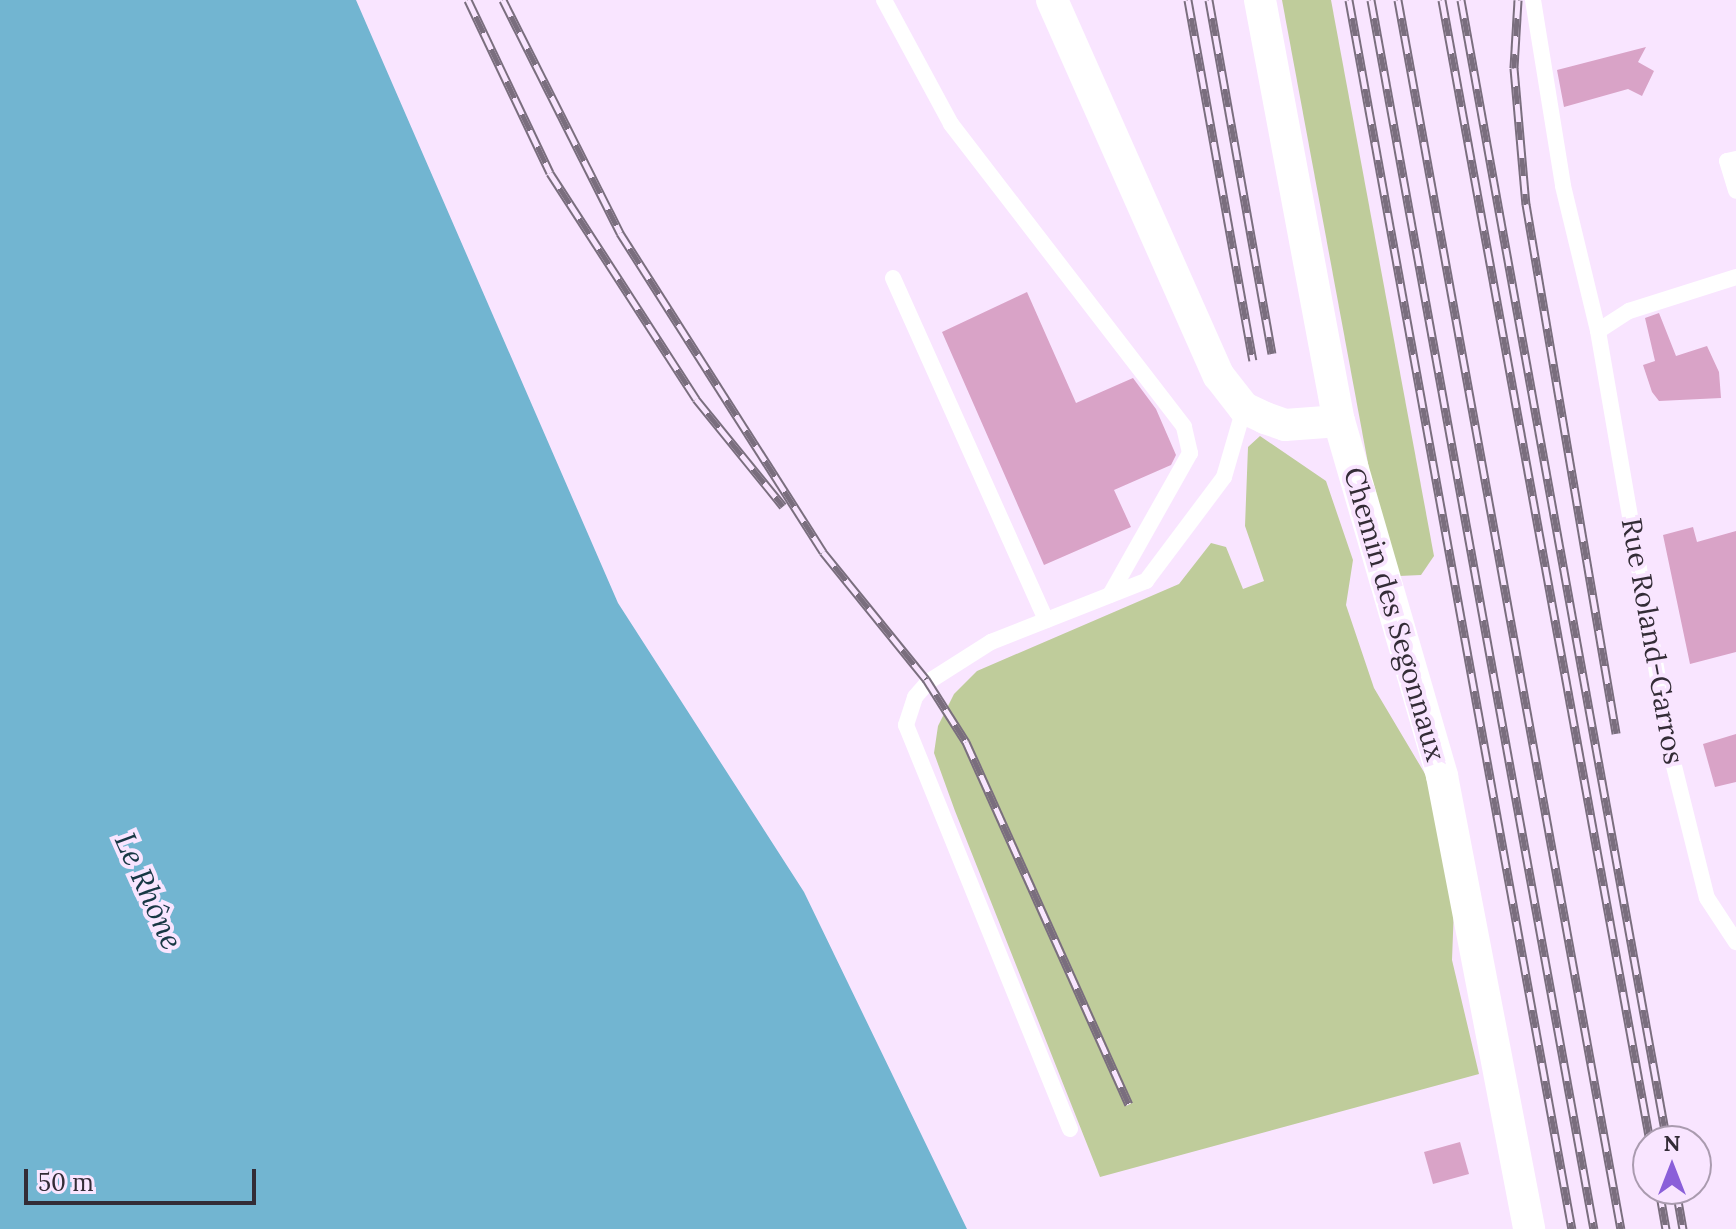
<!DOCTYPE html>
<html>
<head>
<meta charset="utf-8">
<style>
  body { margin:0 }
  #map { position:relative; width:1736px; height:1229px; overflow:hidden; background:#f9e5ff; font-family:Lora,serif }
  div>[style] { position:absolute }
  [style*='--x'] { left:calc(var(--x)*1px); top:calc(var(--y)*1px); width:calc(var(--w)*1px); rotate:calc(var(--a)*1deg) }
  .green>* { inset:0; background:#bfcc9b }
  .water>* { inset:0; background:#72b5d1 }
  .building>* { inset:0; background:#d9a3c7 }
  .service>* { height:16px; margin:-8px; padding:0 8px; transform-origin:8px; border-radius:8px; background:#fff }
  .minor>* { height:32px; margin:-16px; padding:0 16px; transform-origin:16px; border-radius:16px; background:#fff }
  .rail>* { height:9px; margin-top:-4.5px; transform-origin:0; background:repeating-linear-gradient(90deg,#f9e5ff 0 18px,#7a6e7e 0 36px); box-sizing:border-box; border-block:2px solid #7a6e7e }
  span { translate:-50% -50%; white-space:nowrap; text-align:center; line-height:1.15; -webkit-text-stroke:8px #f9e5ff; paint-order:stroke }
  .street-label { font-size:28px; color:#332c36 }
  .water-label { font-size:30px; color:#173744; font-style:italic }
  .north { position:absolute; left:1632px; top:1125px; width:80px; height:80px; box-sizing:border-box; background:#f9e5ff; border:2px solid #aa9baf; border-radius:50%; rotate:0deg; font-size:22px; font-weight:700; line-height:32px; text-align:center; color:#332c36 }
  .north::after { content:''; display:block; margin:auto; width:28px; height:36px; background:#8a5fd9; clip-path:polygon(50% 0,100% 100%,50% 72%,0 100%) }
  .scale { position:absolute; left:24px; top:1169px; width:232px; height:36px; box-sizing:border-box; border:4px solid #332c36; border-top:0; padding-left:10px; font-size:24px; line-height:28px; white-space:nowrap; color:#332c36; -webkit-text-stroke:6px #f9e5ff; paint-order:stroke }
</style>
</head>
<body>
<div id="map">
  <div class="green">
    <div style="clip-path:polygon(1282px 0,1331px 0,1434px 556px,1421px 575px,1399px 576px,1372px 485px)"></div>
    <div style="clip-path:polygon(1260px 436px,1326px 481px,1353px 560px,1346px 605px,1374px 688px,1437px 794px,1454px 907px,1452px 960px,1479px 1074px,1100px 1177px,955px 811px,934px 753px,938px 726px,954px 694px,977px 671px,1179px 584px,1211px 543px,1226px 547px,1243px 589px,1264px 581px,1245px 526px,1248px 447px)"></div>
  </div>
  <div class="water">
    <div style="clip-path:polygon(0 0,356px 0,618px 603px,804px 892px,967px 1229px,0 1229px)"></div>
  </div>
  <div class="building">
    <div style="clip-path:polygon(1646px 47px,1638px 62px,1654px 71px,1642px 96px,1628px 89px,1564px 107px,1557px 70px)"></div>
    <div style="clip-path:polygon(1027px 292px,1076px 403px,1133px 378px,1156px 409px,1176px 455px,1171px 465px,1114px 490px,1131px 527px,1044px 565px,942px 332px)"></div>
    <div style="clip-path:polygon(1659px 313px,1676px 356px,1707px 346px,1719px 372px,1721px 398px,1659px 401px,1652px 392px,1643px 365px,1655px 361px,1645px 318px)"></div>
    <div style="clip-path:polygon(1693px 527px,1697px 542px,1736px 531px,1736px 652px,1690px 664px,1663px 535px)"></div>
    <div style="clip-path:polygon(1736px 734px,1736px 782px,1715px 787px,1703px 744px)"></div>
    <div style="clip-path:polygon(1460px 1142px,1469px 1174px,1433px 1184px,1424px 1152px)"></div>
  </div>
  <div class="service">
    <div style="--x:884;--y:0;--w:141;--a:61.6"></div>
    <div style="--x:951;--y:124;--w:382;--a:52.4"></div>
    <div style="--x:1184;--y:427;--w:27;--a:77"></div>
    <div style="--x:1190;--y:453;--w:163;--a:119.4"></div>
    <div style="--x:1533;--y:0;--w:188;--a:80.8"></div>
    <div style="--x:1563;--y:186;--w:149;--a:76.4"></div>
    <div style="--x:1598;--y:331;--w:37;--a:-33"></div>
    <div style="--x:1629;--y:311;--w:112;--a:-17.6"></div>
    <div style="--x:1736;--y:159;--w:9;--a:167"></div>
    <div style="--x:1727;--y:161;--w:31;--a:73"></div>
    <div style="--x:893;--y:278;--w:375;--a:65.9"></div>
    <div style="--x:1598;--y:331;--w:429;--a:80.2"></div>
    <div style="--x:1671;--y:754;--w:148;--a:76"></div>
    <div style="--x:1707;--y:898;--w:53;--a:56.6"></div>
    <div style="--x:1070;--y:1129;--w:436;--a:-112.1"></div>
    <div style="--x:906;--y:725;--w:29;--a:-72"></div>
    <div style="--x:915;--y:697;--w:20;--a:-49"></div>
    <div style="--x:928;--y:682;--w:75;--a:-32.4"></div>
    <div style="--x:991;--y:642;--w:167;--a:-21.5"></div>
    <div style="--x:1146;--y:581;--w:130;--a:-53.1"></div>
    <div style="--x:1224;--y:477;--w:72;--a:-73.8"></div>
  </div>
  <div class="minor">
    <div style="--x:1052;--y:0;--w:411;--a:66.1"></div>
    <div style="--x:1219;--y:376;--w:41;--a:52"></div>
    <div style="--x:1244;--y:408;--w:23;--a:25"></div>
    <div style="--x:1265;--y:418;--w:21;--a:19"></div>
    <div style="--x:1285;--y:425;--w:54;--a:-4.2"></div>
    <div style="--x:1260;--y:0;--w:428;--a:79.4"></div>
    <div style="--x:1339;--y:421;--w:370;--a:73.8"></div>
    <div style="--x:1442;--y:776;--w:461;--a:79.1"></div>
  </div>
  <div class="rail">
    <div style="--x:468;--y:0;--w:191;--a:64.6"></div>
    <div style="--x:550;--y:173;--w:269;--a:57.1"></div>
    <div style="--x:696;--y:399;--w:138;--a:50.9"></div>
    <div style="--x:503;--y:0;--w:261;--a:63.3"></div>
    <div style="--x:620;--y:233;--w:378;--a:57.5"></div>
    <div style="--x:823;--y:552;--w:164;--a:51"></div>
    <div style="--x:926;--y:679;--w:75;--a:57.6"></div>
    <div style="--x:966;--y:742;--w:397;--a:65.8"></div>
    <div style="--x:1188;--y:0;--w:366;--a:79.8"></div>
    <div style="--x:1209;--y:0;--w:359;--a:79.9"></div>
    <div style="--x:1349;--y:0;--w:1249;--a:79.72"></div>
    <div style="--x:1371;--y:0;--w:1249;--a:79.72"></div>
    <div style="--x:1398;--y:0;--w:1249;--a:79.72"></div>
    <div style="--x:1442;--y:0;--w:1160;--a:79.67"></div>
    <div style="--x:1461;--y:0;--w:1159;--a:79.77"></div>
    <div style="--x:1518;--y:0;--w:68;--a:93.4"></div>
    <div style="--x:1514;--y:68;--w:137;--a:85"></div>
    <div style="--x:1526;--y:204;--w:537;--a:80.34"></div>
    <div style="--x:1659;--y:1189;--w:41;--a:80.1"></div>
    <div style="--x:1676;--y:1189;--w:41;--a:80.1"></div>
  </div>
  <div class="street-label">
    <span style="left:1395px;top:614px;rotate:74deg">Chemin des Segonnaux</span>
    <span style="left:1653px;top:641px;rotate:80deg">Rue Roland-Garros</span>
  </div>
  <div class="water-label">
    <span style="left:149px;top:891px;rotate:66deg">Le Rhône</span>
  </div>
  <div class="north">N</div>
  <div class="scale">50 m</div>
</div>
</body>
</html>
